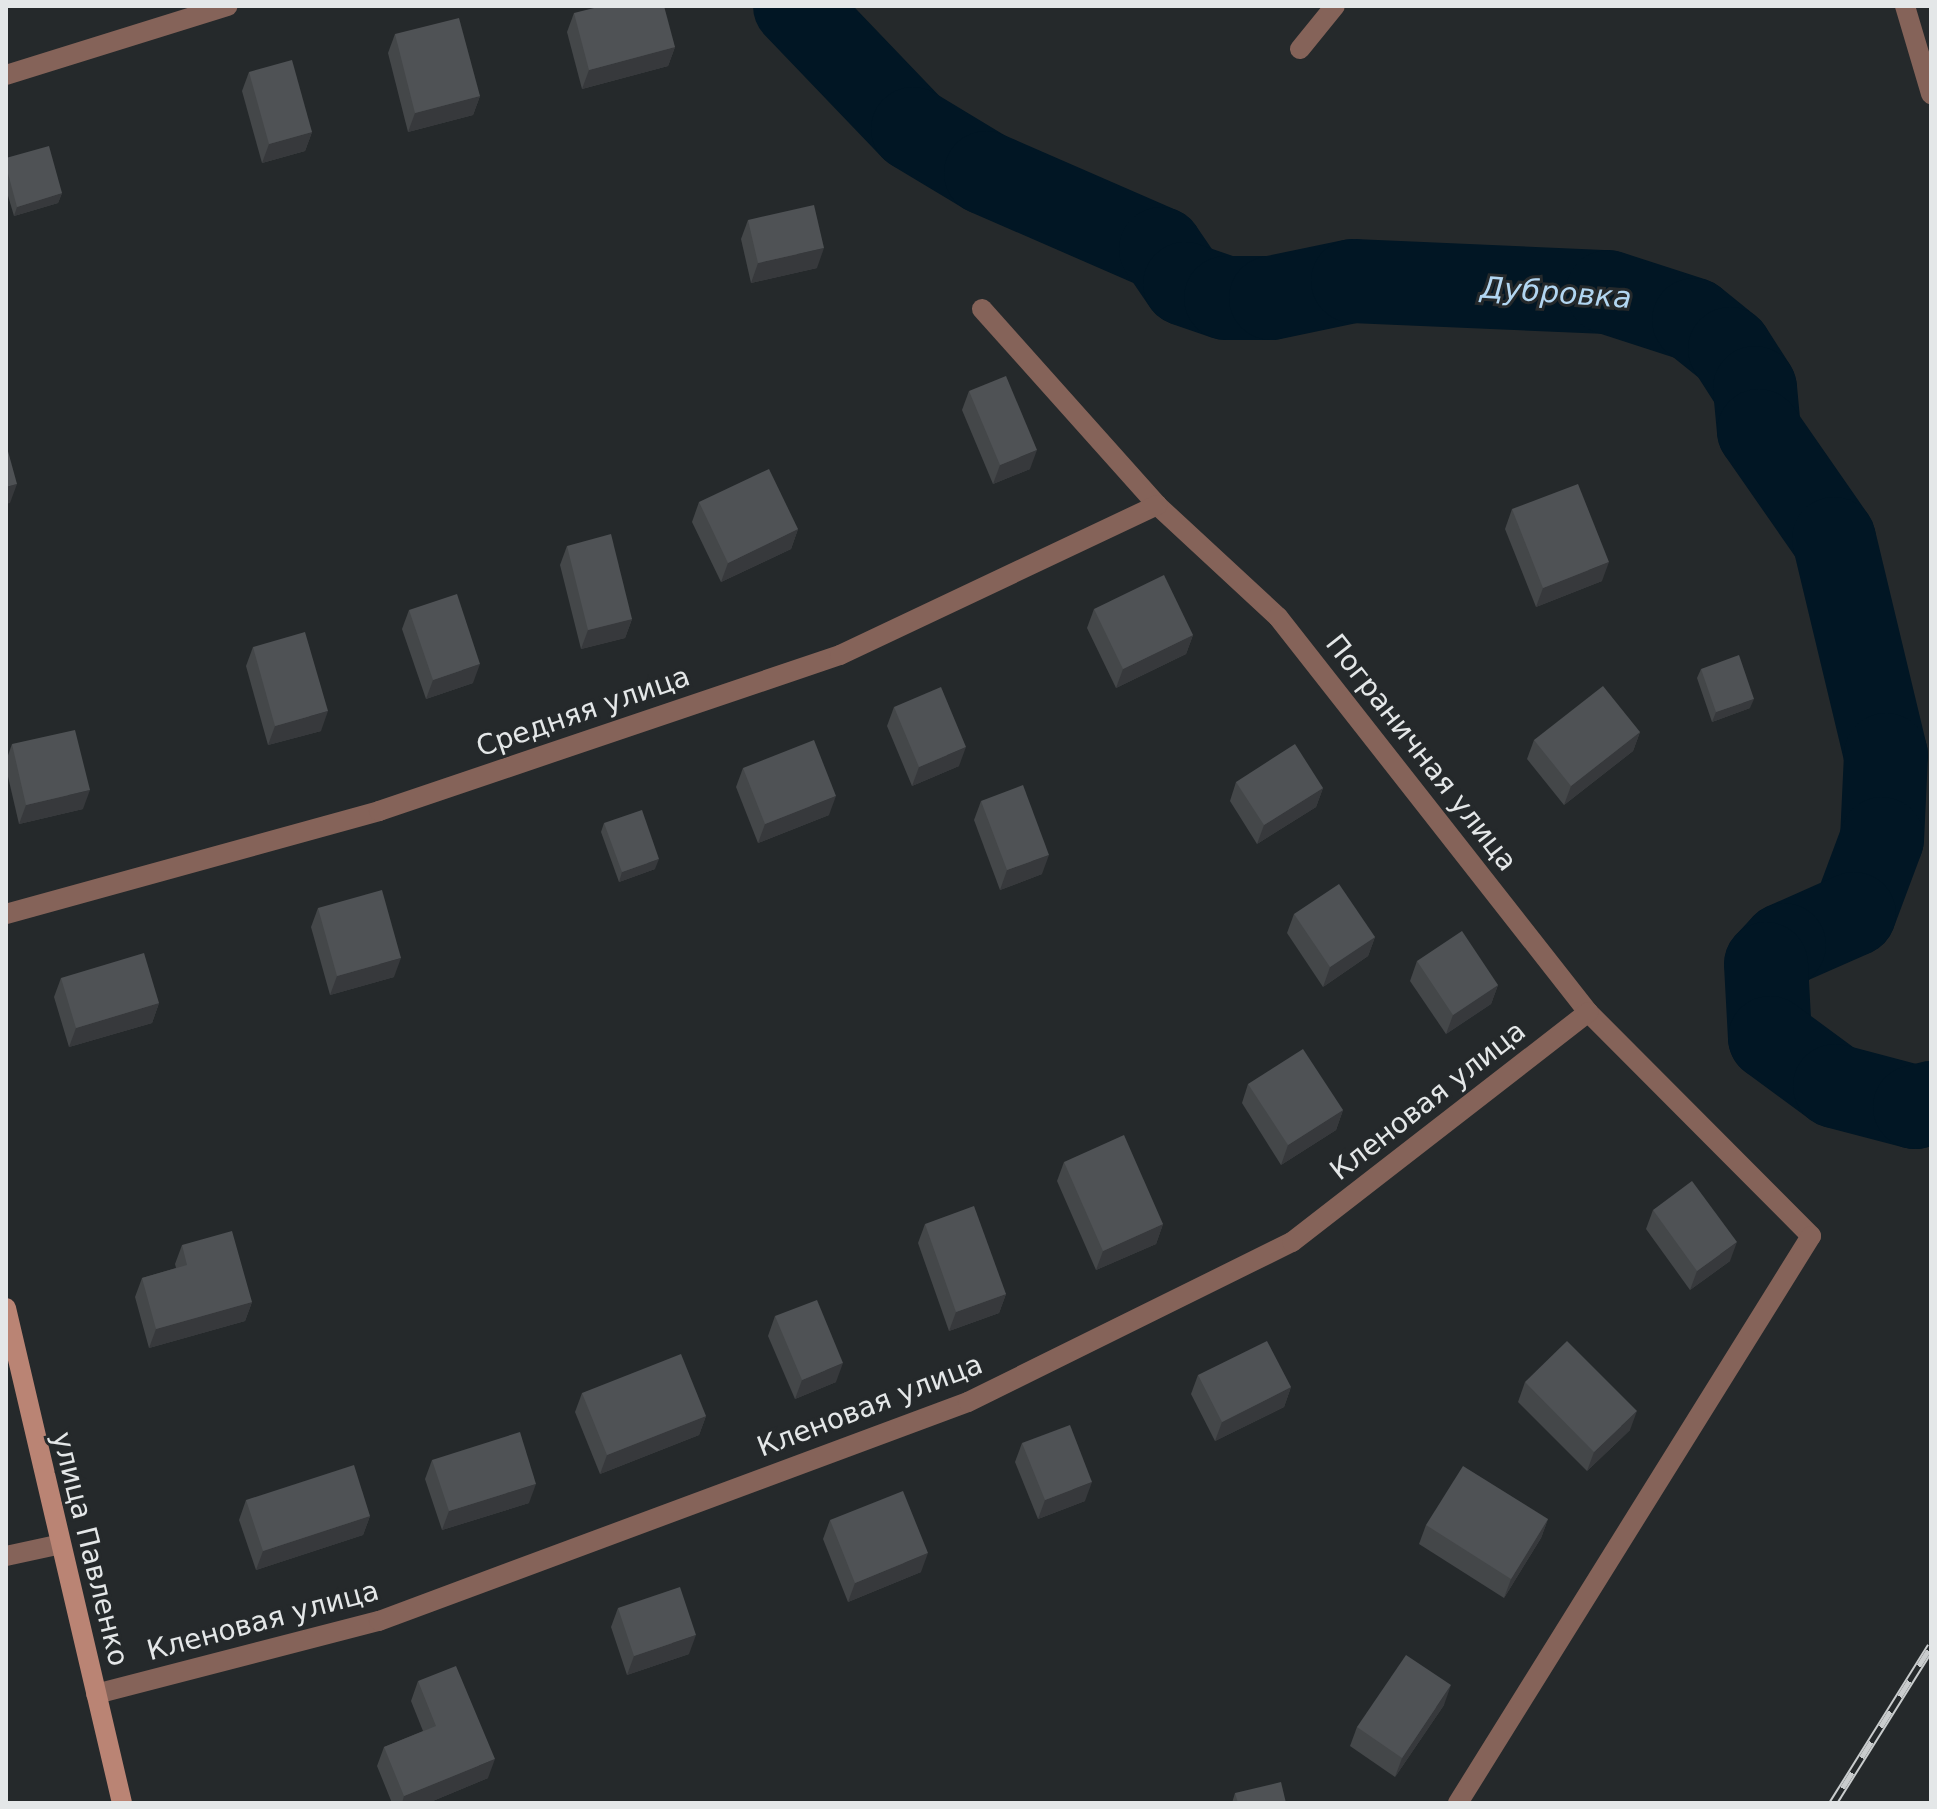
<!DOCTYPE html>
<html>
<head>
<meta charset="utf-8">
<style>
  body { margin:0 }
  #map { position:relative; width:1937px; height:1809px; overflow:hidden; background:#25292b; font-family:"DejaVu Sans",sans-serif }
  div>[style] { position:absolute }
  [style*='--x'] { left:calc(var(--x)*1px); top:calc(var(--y)*1px); width:calc(var(--w)*1px); rotate:calc(var(--a)*1deg) }
  .river>* { height:84px; margin:-42px; padding:0 42px; transform-origin:42px; border-radius:42px; background:#011624 }
  .street>* { height:20px; margin:-10px; padding:0 10px; transform-origin:10px; border-radius:10px; background:#856359 }
  .secondary>* { height:20px; margin:-10px; padding:0 10px; transform-origin:10px; border-radius:10px; background:#ba8474 }
  .rail>* { height:9px; margin-top:-4.5px; transform-origin:0; background:repeating-linear-gradient(90deg,#25292b 0 18px,#c9cccd 0 36px); box-sizing:border-box; border-block:2px solid #c9cccd }
  .wall>* { inset:0; background:#444749 }
  .shaded-wall>* { inset:0; background:#37393c }
  .building>* { inset:0; background:#4f5255 }
  span { translate:-50% -50%; white-space:nowrap; text-align:center; line-height:1.15; -webkit-text-stroke:6px #25292b; paint-order:stroke }
  .street-label { font-size:28px; color:#e4e7e8 }
  .water-label { font-size:30px; color:#b2d6f1; font-style:italic }
  .frame { position:absolute; inset:0; border:8px solid #e4e7e8; pointer-events:none }
</style>
</head>
<body>
<div id="map">
  <div class="river">
    <div style="--x:795;--y:6;--w:170;--a:46.2"></div>
    <div style="--x:913;--y:129;--w:85;--a:31.1"></div>
    <div style="--x:986;--y:173;--w:191;--a:23.5"></div>
    <div style="--x:1161;--y:249;--w:42;--a:55.6"></div>
    <div style="--x:1185;--y:284;--w:43;--a:18.9"></div>
    <div style="--x:1226;--y:298;--w:45;--a:0"></div>
    <div style="--x:1271;--y:298;--w:84;--a:-11.7"></div>
    <div style="--x:1353;--y:281;--w:255;--a:2.5"></div>
    <div style="--x:1608;--y:292;--w:90;--a:18"></div>
    <div style="--x:1694;--y:320;--w:46;--a:38.9"></div>
    <div style="--x:1730;--y:349;--w:46;--a:57.3"></div>
    <div style="--x:1755;--y:388;--w:43;--a:84.7"></div>
    <div style="--x:1759;--y:431;--w:131;--a:55.2"></div>
    <div style="--x:1834;--y:539;--w:222;--a:76.5"></div>
    <div style="--x:1886;--y:755;--w:84;--a:92.7"></div>
    <div style="--x:1882;--y:839;--w:80;--a:110.5"></div>
    <div style="--x:1854;--y:914;--w:77;--a:156.1"></div>
    <div style="--x:1784;--y:945;--w:26;--a:133"></div>
    <div style="--x:1766;--y:964;--w:74;--a:86.9"></div>
    <div style="--x:1770;--y:1038;--w:81;--a:36.4"></div>
    <div style="--x:1835;--y:1086;--w:83;--a:14.7"></div>
    <div style="--x:1915;--y:1107;--w:16;--a:-14"></div>
  </div>
  <div class="street">
    <div style="--x:1905;--y:6;--w:92;--a:73.5"></div>
    <div style="--x:1300;--y:49;--w:55;--a:-50.9"></div>
    <div style="--x:6;--y:75;--w:232;--a:-17.3"></div>
    <div style="--x:982;--y:309;--w:263;--a:48.2"></div>
    <div style="--x:1157;--y:505;--w:165;--a:42.8"></div>
    <div style="--x:1278;--y:617;--w:502;--a:51.87"></div>
    <div style="--x:1588;--y:1012;--w:316;--a:45.1"></div>
    <div style="--x:1811;--y:1236;--w:668;--a:121.91"></div>
    <div style="--x:6;--y:914;--w:387;--a:-15.4"></div>
    <div style="--x:379;--y:811;--w:487;--a:-18.7"></div>
    <div style="--x:840;--y:655;--w:351;--a:-25.3"></div>
    <div style="--x:6;--y:1556;--w:52;--a:-12.2"></div>
    <div style="--x:96;--y:1694;--w:292;--a:-14.5"></div>
    <div style="--x:379;--y:1621;--w:628;--a:-20.4"></div>
    <div style="--x:968;--y:1402;--w:361;--a:-26.3"></div>
    <div style="--x:1292;--y:1242;--w:375;--a:-37.8"></div>
  </div>
  <div class="secondary">
    <div style="--x:6;--y:1308;--w:508;--a:76.81"></div>
  </div>
  <div class="rail">
    <div style="--x:1833;--y:1803;--w:185;--a:-58"></div>
  </div>
  <div class="wall">
    <div style="clip-path:polygon(574px 13px,675px 47px,668px 66px,582px 89px,567px 32px)"></div>
    <div style="clip-path:polygon(395px 34px,480px 96px,473px 115px,408px 132px,388px 53px)"></div>
    <div style="clip-path:polygon(249px 72px,312px 132px,305px 151px,262px 163px,242px 91px)"></div>
    <div style="clip-path:polygon(6px 158px,62px 193px,58px 203px,14px 216px,6px 189px)"></div>
    <div style="clip-path:polygon(748px 220px,817px 268px,751px 283px,741px 239px)"></div>
    <div style="clip-path:polygon(969px 391px,1030px 469px,993px 484px,962px 410px)"></div>
    <div style="clip-path:polygon(699px 502px,798px 529px,791px 549px,721px 582px,692px 522px)"></div>
    <div style="clip-path:polygon(1512px 509px,1602px 581px,1536px 607px,1505px 529px)"></div>
    <div style="clip-path:polygon(567px 546px,632px 619px,625px 638px,581px 649px,560px 565px)"></div>
    <div style="clip-path:polygon(1094px 609px,1193px 635px,1186px 654px,1116px 688px,1087px 628px)"></div>
    <div style="clip-path:polygon(409px 610px,473px 683px,426px 699px,402px 629px)"></div>
    <div style="clip-path:polygon(253px 647px,321px 731px,268px 745px,246px 666px)"></div>
    <div style="clip-path:polygon(1701px 669px,1750px 708px,1712px 722px,1697px 678px)"></div>
    <div style="clip-path:polygon(894px 707px,959px 766px,912px 786px,887px 726px)"></div>
    <div style="clip-path:polygon(1640px 732px,1633px 751px,1564px 805px,1527px 759px,1534px 740px)"></div>
    <div style="clip-path:polygon(12px 744px,83px 809px,19px 824px,6px 768px,6px 761px)"></div>
    <div style="clip-path:polygon(743px 768px,829px 815px,758px 843px,736px 787px)"></div>
    <div style="clip-path:polygon(1236px 782px,1323px 788px,1316px 807px,1257px 844px,1230px 801px)"></div>
    <div style="clip-path:polygon(981px 801px,1042px 874px,1000px 890px,974px 820px)"></div>
    <div style="clip-path:polygon(604px 823px,655px 869px,619px 882px,601px 832px)"></div>
    <div style="clip-path:polygon(318px 908px,394px 977px,330px 995px,311px 927px)"></div>
    <div style="clip-path:polygon(1294px 914px,1375px 937px,1368px 956px,1323px 987px,1287px 933px)"></div>
    <div style="clip-path:polygon(1417px 961px,1498px 985px,1491px 1004px,1446px 1034px,1410px 981px)"></div>
    <div style="clip-path:polygon(61px 978px,159px 1003px,152px 1023px,69px 1047px,54px 997px)"></div>
    <div style="clip-path:polygon(1248px 1084px,1343px 1110px,1336px 1130px,1281px 1165px,1242px 1103px)"></div>
    <div style="clip-path:polygon(1064px 1162px,1163px 1224px,1156px 1244px,1096px 1270px,1057px 1181px)"></div>
    <div style="clip-path:polygon(1653px 1210px,1730px 1261px,1690px 1290px,1646px 1229px)"></div>
    <div style="clip-path:polygon(925px 1224px,1006px 1294px,999px 1313px,949px 1331px,918px 1243px)"></div>
    <div style="clip-path:polygon(182px 1245px,252px 1302px,245px 1321px,149px 1348px,135px 1297px,142px 1278px,176px 1268px,175px 1264px)"></div>
    <div style="clip-path:polygon(775px 1316px,836px 1382px,795px 1399px,768px 1336px)"></div>
    <div style="clip-path:polygon(1198px 1375px,1291px 1387px,1284px 1407px,1215px 1441px,1191px 1394px)"></div>
    <div style="clip-path:polygon(1525px 1382px,1630px 1430px,1587px 1471px,1518px 1402px)"></div>
    <div style="clip-path:polygon(582px 1393px,706px 1416px,699px 1435px,600px 1474px,575px 1412px)"></div>
    <div style="clip-path:polygon(1022px 1443px,1085px 1501px,1038px 1519px,1015px 1462px)"></div>
    <div style="clip-path:polygon(432px 1460px,529px 1503px,442px 1530px,425px 1479px)"></div>
    <div style="clip-path:polygon(246px 1500px,370px 1516px,363px 1535px,256px 1570px,239px 1520px)"></div>
    <div style="clip-path:polygon(1548px 1519px,1541px 1538px,1504px 1598px,1419px 1544px,1426px 1525px)"></div>
    <div style="clip-path:polygon(830px 1520px,921px 1572px,848px 1602px,823px 1539px)"></div>
    <div style="clip-path:polygon(618px 1608px,689px 1654px,627px 1675px,611px 1627px)"></div>
    <div style="clip-path:polygon(418px 1681px,488px 1778px,428px 1803px,392px 1803px,377px 1766px,384px 1747px,423px 1731px,411px 1701px)"></div>
    <div style="clip-path:polygon(1444px 1705px,1395px 1777px,1350px 1746px,1357px 1727px)"></div>
    <div style="clip-path:polygon(1235px 1793px,1286px 1803px,1232px 1803px)"></div>
  </div>
  <div class="shaded-wall">
    <div style="clip-path:polygon(675px 47px,668px 66px,582px 89px,589px 70px)"></div>
    <div style="clip-path:polygon(480px 96px,473px 115px,408px 132px,415px 113px)"></div>
    <div style="clip-path:polygon(312px 132px,305px 151px,262px 163px,269px 144px)"></div>
    <div style="clip-path:polygon(62px 193px,58px 203px,14px 216px,17px 207px)"></div>
    <div style="clip-path:polygon(824px 248px,817px 268px,751px 283px,758px 263px)"></div>
    <div style="clip-path:polygon(1037px 450px,1030px 469px,993px 484px,1000px 465px)"></div>
    <div style="clip-path:polygon(17px 484px,10px 503px,6px 504px,6px 487px)"></div>
    <div style="clip-path:polygon(798px 529px,791px 549px,721px 582px,728px 563px)"></div>
    <div style="clip-path:polygon(1609px 562px,1602px 581px,1536px 607px,1543px 588px)"></div>
    <div style="clip-path:polygon(632px 619px,625px 638px,581px 649px,588px 630px)"></div>
    <div style="clip-path:polygon(1193px 635px,1186px 654px,1116px 688px,1123px 669px)"></div>
    <div style="clip-path:polygon(480px 664px,473px 683px,426px 699px,433px 680px)"></div>
    <div style="clip-path:polygon(1754px 699px,1750px 708px,1712px 722px,1716px 712px)"></div>
    <div style="clip-path:polygon(328px 711px,321px 731px,268px 745px,275px 726px)"></div>
    <div style="clip-path:polygon(1640px 732px,1633px 751px,1564px 805px,1571px 786px)"></div>
    <div style="clip-path:polygon(966px 747px,959px 766px,912px 786px,919px 767px)"></div>
    <div style="clip-path:polygon(1323px 788px,1316px 807px,1257px 844px,1264px 825px)"></div>
    <div style="clip-path:polygon(90px 790px,83px 809px,19px 824px,26px 805px)"></div>
    <div style="clip-path:polygon(836px 796px,829px 815px,758px 843px,765px 824px)"></div>
    <div style="clip-path:polygon(1049px 855px,1042px 874px,1000px 890px,1007px 870px)"></div>
    <div style="clip-path:polygon(659px 859px,655px 869px,619px 882px,622px 872px)"></div>
    <div style="clip-path:polygon(1375px 937px,1368px 956px,1323px 987px,1330px 967px)"></div>
    <div style="clip-path:polygon(401px 958px,394px 977px,330px 995px,337px 976px)"></div>
    <div style="clip-path:polygon(1498px 985px,1491px 1004px,1446px 1034px,1453px 1015px)"></div>
    <div style="clip-path:polygon(159px 1003px,152px 1023px,69px 1047px,76px 1028px)"></div>
    <div style="clip-path:polygon(1343px 1110px,1336px 1130px,1281px 1165px,1288px 1145px)"></div>
    <div style="clip-path:polygon(1163px 1224px,1156px 1244px,1096px 1270px,1103px 1251px)"></div>
    <div style="clip-path:polygon(1737px 1242px,1730px 1261px,1690px 1290px,1697px 1271px)"></div>
    <div style="clip-path:polygon(1006px 1294px,999px 1313px,949px 1331px,956px 1312px)"></div>
    <div style="clip-path:polygon(252px 1302px,245px 1321px,149px 1348px,156px 1329px)"></div>
    <div style="clip-path:polygon(843px 1363px,836px 1382px,795px 1399px,802px 1380px)"></div>
    <div style="clip-path:polygon(1291px 1387px,1284px 1407px,1215px 1441px,1222px 1422px)"></div>
    <div style="clip-path:polygon(1637px 1411px,1630px 1430px,1587px 1471px,1594px 1452px)"></div>
    <div style="clip-path:polygon(706px 1416px,699px 1435px,600px 1474px,607px 1455px)"></div>
    <div style="clip-path:polygon(1092px 1482px,1085px 1501px,1038px 1519px,1045px 1500px)"></div>
    <div style="clip-path:polygon(536px 1484px,529px 1503px,442px 1530px,449px 1511px)"></div>
    <div style="clip-path:polygon(370px 1516px,363px 1535px,256px 1570px,263px 1551px)"></div>
    <div style="clip-path:polygon(1548px 1519px,1541px 1538px,1504px 1598px,1511px 1579px)"></div>
    <div style="clip-path:polygon(928px 1553px,921px 1572px,848px 1602px,855px 1583px)"></div>
    <div style="clip-path:polygon(696px 1635px,689px 1654px,627px 1675px,634px 1656px)"></div>
    <div style="clip-path:polygon(1451px 1685px,1444px 1705px,1395px 1777px,1402px 1758px)"></div>
    <div style="clip-path:polygon(495px 1759px,488px 1778px,428px 1803px,402px 1803px,404px 1796px)"></div>
  </div>
  <div class="building">
    <div style="clip-path:polygon(602px 6px,664px 6px,675px 47px,589px 70px,574px 13px)"></div>
    <div style="clip-path:polygon(459px 18px,480px 96px,415px 113px,395px 34px)"></div>
    <div style="clip-path:polygon(292px 60px,312px 132px,269px 144px,249px 72px)"></div>
    <div style="clip-path:polygon(49px 146px,62px 193px,17px 207px,6px 166px,6px 158px)"></div>
    <div style="clip-path:polygon(814px 205px,824px 248px,758px 263px,748px 220px)"></div>
    <div style="clip-path:polygon(1006px 376px,1037px 450px,1000px 465px,969px 391px)"></div>
    <div style="clip-path:polygon(6px 444px,17px 484px,6px 487px)"></div>
    <div style="clip-path:polygon(769px 469px,798px 529px,728px 563px,699px 502px)"></div>
    <div style="clip-path:polygon(1578px 484px,1609px 562px,1543px 588px,1512px 509px)"></div>
    <div style="clip-path:polygon(611px 534px,632px 619px,588px 630px,567px 546px)"></div>
    <div style="clip-path:polygon(1164px 575px,1193px 635px,1123px 669px,1094px 609px)"></div>
    <div style="clip-path:polygon(457px 594px,480px 664px,433px 680px,409px 610px)"></div>
    <div style="clip-path:polygon(305px 632px,328px 711px,275px 726px,253px 647px)"></div>
    <div style="clip-path:polygon(1739px 655px,1754px 699px,1716px 712px,1701px 669px)"></div>
    <div style="clip-path:polygon(1603px 686px,1640px 732px,1571px 786px,1534px 740px)"></div>
    <div style="clip-path:polygon(941px 687px,966px 747px,919px 767px,894px 707px)"></div>
    <div style="clip-path:polygon(75px 730px,90px 790px,26px 805px,12px 744px)"></div>
    <div style="clip-path:polygon(814px 740px,836px 796px,765px 824px,743px 768px)"></div>
    <div style="clip-path:polygon(1295px 744px,1323px 788px,1264px 825px,1236px 782px)"></div>
    <div style="clip-path:polygon(1023px 785px,1049px 855px,1007px 870px,981px 801px)"></div>
    <div style="clip-path:polygon(642px 810px,659px 859px,622px 872px,604px 823px)"></div>
    <div style="clip-path:polygon(1339px 884px,1375px 937px,1330px 967px,1294px 914px)"></div>
    <div style="clip-path:polygon(382px 890px,401px 958px,337px 976px,318px 908px)"></div>
    <div style="clip-path:polygon(1462px 931px,1498px 985px,1453px 1015px,1417px 961px)"></div>
    <div style="clip-path:polygon(144px 953px,159px 1003px,76px 1028px,61px 978px)"></div>
    <div style="clip-path:polygon(1303px 1049px,1343px 1110px,1288px 1145px,1248px 1084px)"></div>
    <div style="clip-path:polygon(1124px 1135px,1163px 1224px,1103px 1251px,1064px 1162px)"></div>
    <div style="clip-path:polygon(1692px 1181px,1737px 1242px,1697px 1271px,1653px 1210px)"></div>
    <div style="clip-path:polygon(974px 1206px,1006px 1294px,956px 1312px,925px 1224px)"></div>
    <div style="clip-path:polygon(232px 1231px,252px 1302px,156px 1329px,142px 1278px,187px 1265px,182px 1245px)"></div>
    <div style="clip-path:polygon(817px 1300px,843px 1363px,802px 1380px,775px 1316px)"></div>
    <div style="clip-path:polygon(1267px 1341px,1291px 1387px,1222px 1422px,1198px 1375px)"></div>
    <div style="clip-path:polygon(1567px 1341px,1637px 1411px,1594px 1452px,1525px 1382px)"></div>
    <div style="clip-path:polygon(681px 1354px,706px 1416px,607px 1455px,582px 1393px)"></div>
    <div style="clip-path:polygon(1070px 1425px,1092px 1482px,1045px 1500px,1022px 1443px)"></div>
    <div style="clip-path:polygon(520px 1432px,536px 1484px,449px 1511px,432px 1460px)"></div>
    <div style="clip-path:polygon(354px 1465px,370px 1516px,263px 1551px,246px 1500px)"></div>
    <div style="clip-path:polygon(1463px 1466px,1548px 1519px,1511px 1579px,1426px 1525px)"></div>
    <div style="clip-path:polygon(903px 1491px,928px 1553px,855px 1583px,830px 1520px)"></div>
    <div style="clip-path:polygon(680px 1587px,696px 1635px,634px 1656px,618px 1608px)"></div>
    <div style="clip-path:polygon(1406px 1655px,1451px 1685px,1402px 1758px,1357px 1727px)"></div>
    <div style="clip-path:polygon(456px 1666px,495px 1759px,404px 1796px,384px 1747px,436px 1726px,418px 1681px)"></div>
    <div style="clip-path:polygon(1281px 1782px,1286px 1803px,1238px 1803px,1235px 1793px)"></div>
  </div>
  <div class="street-label">
    <span style="left:583px;top:712px;rotate:-19deg">Средняя улица</span>
    <span style="left:1421px;top:753px;rotate:52deg">Пограничная улица</span>
    <span style="left:1428px;top:1101px;rotate:-38deg">Кленовая улица</span>
    <span style="left:870px;top:1406px;rotate:-21deg">Кленовая улица</span>
    <span style="left:90px;top:1549px;rotate:76deg">улица Павленко</span>
    <span style="left:263px;top:1621px;rotate:-15deg">Кленовая улица</span>
  </div>
  <div class="water-label">
    <span style="left:1556px;top:293px;rotate:4deg">Дубровка</span>
  </div>
  <div class="frame"></div>
</div>
</body>
</html>
